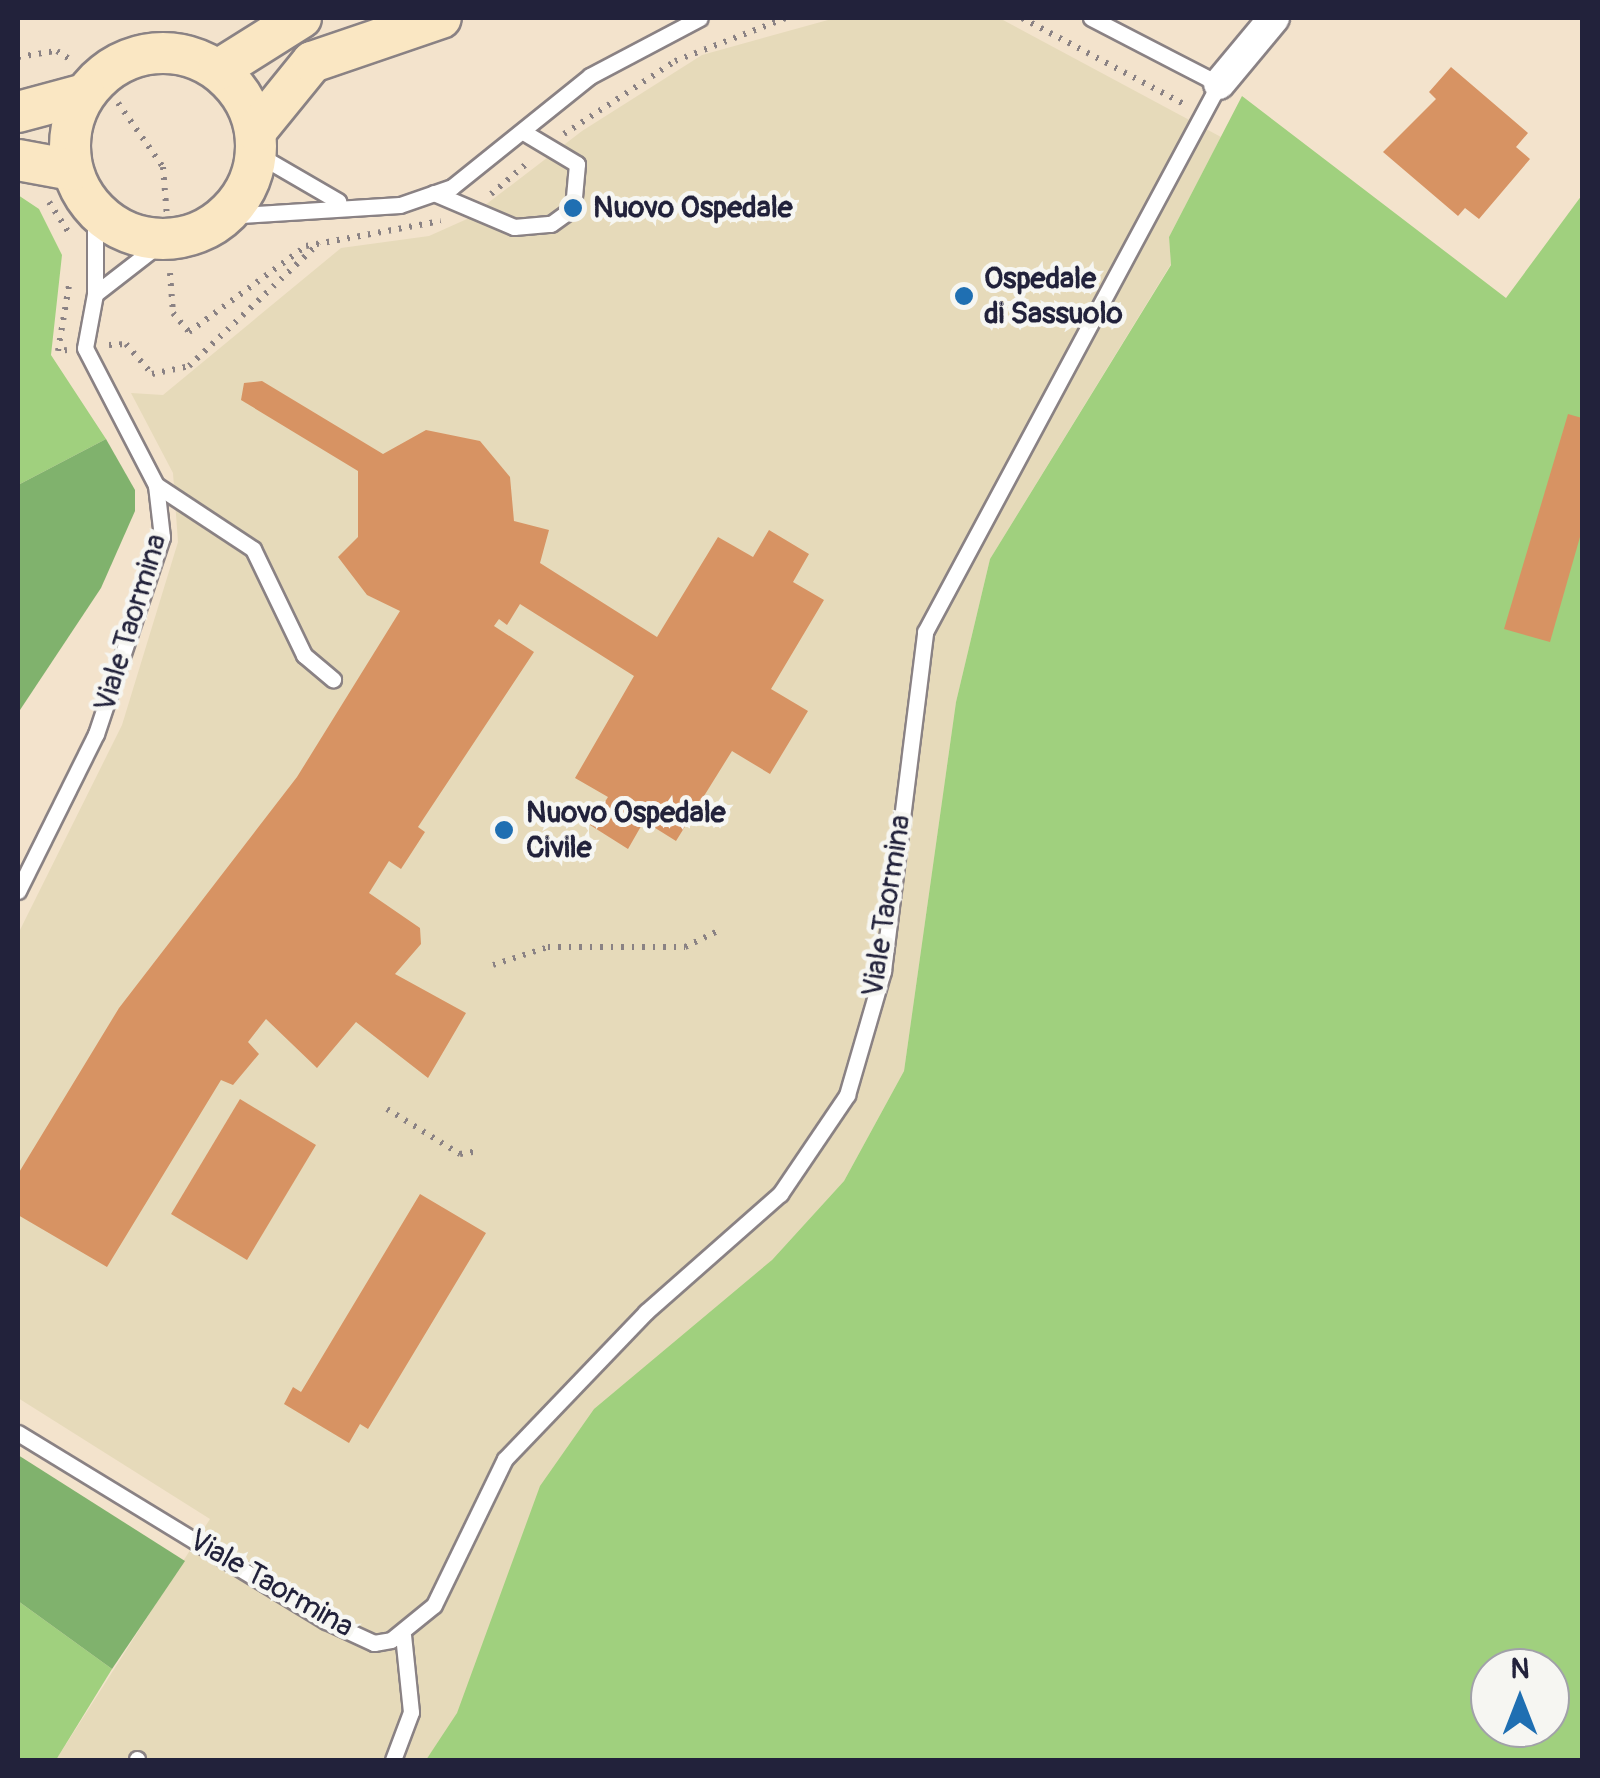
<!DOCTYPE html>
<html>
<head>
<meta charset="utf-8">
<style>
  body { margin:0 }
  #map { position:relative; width:1600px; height:1778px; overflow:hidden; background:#f3e3cc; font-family:Pangolin,sans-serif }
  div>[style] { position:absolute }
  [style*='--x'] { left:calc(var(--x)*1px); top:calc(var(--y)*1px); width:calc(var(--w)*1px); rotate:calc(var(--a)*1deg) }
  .built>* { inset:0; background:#e6daba }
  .green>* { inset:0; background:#a0d07e }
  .forest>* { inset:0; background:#80b26d }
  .building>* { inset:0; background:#d79363 }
  .path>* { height:6px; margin-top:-3px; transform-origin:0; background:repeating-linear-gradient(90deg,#8a8284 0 2.5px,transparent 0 10.5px) }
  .roads { filter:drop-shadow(2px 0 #8a8284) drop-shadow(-2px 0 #8a8284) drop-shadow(0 2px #8a8284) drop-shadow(0 -2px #8a8284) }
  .service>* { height:15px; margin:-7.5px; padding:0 7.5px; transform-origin:7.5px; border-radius:7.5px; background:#fff }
  .minor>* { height:30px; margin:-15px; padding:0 15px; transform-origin:15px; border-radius:15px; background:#fff }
  .secondary>* { height:40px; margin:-20px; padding:0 20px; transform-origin:20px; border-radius:20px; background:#fae7c3 }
  .secondary>.ring { margin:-20px; padding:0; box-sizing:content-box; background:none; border:40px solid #fae7c3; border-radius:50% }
  .dots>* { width:28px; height:28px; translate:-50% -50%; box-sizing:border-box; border:5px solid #f6f6f2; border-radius:50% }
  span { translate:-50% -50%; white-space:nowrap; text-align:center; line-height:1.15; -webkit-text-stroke:9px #f6f6f2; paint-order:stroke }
  .poi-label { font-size:30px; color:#22223b; font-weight:700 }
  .left { translate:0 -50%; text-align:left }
  .street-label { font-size:30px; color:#22223b }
  .frame { position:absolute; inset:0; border:20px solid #22223b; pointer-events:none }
  .north { position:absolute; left:1470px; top:1648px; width:100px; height:100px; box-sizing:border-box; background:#f6f6f2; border:2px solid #a1a1a9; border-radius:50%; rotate:0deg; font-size:28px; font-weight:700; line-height:40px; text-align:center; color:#22223b }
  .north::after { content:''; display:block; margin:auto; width:35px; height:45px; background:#1f6fb2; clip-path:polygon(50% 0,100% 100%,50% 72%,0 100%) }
</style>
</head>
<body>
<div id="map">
  <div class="built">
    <div style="clip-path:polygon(828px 20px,1003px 20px,1221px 137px,1169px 237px,1171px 264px,990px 559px,956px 702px,904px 1071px,844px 1181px,772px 1260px,426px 1760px,56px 1760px,210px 1519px,18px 1398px,18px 934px,122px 725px,178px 542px,173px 473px,131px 393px,163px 395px,341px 248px,429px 236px,467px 219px,582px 131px,702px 55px)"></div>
  </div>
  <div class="green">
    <div style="clip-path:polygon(evenodd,1242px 96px,1506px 298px,1582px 195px,1582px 1760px,426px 1760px,457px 1713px,540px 1486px,594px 1409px,772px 1260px,844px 1181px,904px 1071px,956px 702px,990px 559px,1171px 265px,1169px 237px,1242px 96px,1490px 1668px,1550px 1668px,1550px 1728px,1490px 1728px,1490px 1668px)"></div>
    <div style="clip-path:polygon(18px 195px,39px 209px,62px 255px,51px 355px,106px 439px,18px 485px)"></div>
    <div style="clip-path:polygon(18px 1601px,112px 1669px,56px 1760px,18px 1760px)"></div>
  </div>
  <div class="forest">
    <div style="clip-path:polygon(106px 439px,135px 490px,135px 511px,101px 588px,18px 713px,18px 485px)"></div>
    <div style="clip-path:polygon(18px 1455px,185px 1561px,112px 1669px,18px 1601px)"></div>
  </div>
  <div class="building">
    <div style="clip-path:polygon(1451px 67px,1528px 133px,1516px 147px,1530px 159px,1479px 219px,1465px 208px,1458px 216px,1383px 152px,1436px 99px,1429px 92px)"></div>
    <div style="clip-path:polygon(262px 381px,383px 454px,426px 430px,480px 441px,510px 477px,514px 521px,549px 530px,540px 563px,657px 637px,718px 537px,753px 557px,769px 530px,809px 554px,793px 582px,824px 600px,771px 689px,808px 711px,770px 774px,732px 751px,676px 841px,644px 821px,628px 849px,590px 825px,608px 797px,575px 778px,634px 676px,520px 604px,507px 625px,499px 619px,494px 626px,534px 652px,418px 827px,425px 832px,401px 869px,389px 861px,369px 893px,420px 928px,421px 944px,395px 974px,466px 1013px,428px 1078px,356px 1022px,317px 1068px,266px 1019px,248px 1042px,259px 1054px,233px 1085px,221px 1080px,107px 1267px,18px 1215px,18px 1174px,119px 1008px,297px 777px,400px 611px,367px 595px,338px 557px,358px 537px,358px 471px,241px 400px,244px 383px)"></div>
    <div style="clip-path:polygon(1568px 414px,1582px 418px,1582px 530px,1550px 642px,1504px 629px)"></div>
    <div style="clip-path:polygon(240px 1099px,316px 1145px,247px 1260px,171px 1214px)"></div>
    <div style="clip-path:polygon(420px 1194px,486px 1233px,368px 1429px,360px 1424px,349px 1443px,284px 1404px,293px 1387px,301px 1392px)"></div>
  </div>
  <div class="path">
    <div style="--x:1022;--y:18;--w:183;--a:28"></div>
    <div style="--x:18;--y:57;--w:39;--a:-9"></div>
    <div style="--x:57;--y:51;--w:17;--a:33"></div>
    <div style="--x:118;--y:103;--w:78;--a:54.9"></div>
    <div style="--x:163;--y:167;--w:50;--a:85.4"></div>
    <div style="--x:564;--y:134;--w:133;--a:-33.3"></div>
    <div style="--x:675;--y:61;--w:119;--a:-21.2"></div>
    <div style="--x:491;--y:194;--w:52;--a:-40.4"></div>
    <div style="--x:49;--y:202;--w:37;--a:57"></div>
    <div style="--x:170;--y:273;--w:40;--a:85.7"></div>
    <div style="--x:173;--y:313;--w:25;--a:50"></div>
    <div style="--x:189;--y:332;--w:145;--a:-36.3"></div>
    <div style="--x:306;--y:246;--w:137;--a:-10.5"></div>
    <div style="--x:109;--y:345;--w:17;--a:-3"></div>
    <div style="--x:126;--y:344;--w:40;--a:49"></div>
    <div style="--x:152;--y:374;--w:38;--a:-12"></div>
    <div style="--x:189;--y:366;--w:179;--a:-43.4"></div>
    <div style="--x:67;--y:350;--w:9;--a:174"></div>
    <div style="--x:58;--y:351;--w:73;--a:-80.5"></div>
    <div style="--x:493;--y:965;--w:58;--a:-18.1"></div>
    <div style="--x:548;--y:947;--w:137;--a:0"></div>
    <div style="--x:685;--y:947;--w:39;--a:-26"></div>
    <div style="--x:387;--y:1109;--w:86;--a:31.7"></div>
    <div style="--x:460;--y:1154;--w:19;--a:-9"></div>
  </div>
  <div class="roads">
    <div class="service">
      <div style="--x:257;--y:154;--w:94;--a:30.1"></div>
      <div style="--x:434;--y:193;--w:87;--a:23"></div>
      <div style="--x:514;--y:227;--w:37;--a:-5"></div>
      <div style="--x:551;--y:224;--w:27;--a:-36"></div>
      <div style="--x:573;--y:208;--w:44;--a:-84.8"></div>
      <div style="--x:577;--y:164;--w:61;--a:-149.2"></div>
      <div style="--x:95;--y:210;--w:84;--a:90"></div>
      <div style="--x:95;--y:294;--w:90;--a:-37.8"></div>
      <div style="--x:225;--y:216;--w:175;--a:-3.6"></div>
      <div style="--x:400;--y:205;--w:55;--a:-19.1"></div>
      <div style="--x:452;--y:187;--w:177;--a:-38.8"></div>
      <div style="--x:590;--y:76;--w:124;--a:-27.8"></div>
      <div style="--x:156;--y:485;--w:116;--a:33.4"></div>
      <div style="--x:253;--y:549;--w:118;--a:64.3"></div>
      <div style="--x:304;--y:655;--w:38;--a:40"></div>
      <div style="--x:18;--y:891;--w:175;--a:-63.6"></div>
      <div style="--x:96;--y:734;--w:208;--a:-71.5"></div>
      <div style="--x:162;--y:537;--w:52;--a:-96.6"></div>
      <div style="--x:156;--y:485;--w:154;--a:-117.4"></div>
      <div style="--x:85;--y:348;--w:55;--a:-79.5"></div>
      <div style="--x:18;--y:1433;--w:361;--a:31.4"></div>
      <div style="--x:326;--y:1621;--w:53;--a:24.6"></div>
      <div style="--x:374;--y:1643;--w:17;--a:-10"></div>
      <div style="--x:391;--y:1640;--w:55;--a:-39.1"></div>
      <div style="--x:434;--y:1605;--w:162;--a:-64.1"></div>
      <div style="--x:505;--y:1459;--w:204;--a:-46.2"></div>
      <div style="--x:646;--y:1312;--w:179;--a:-41.4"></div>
      <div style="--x:780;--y:1194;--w:120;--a:-55.9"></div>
      <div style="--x:847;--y:1095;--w:129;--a:-73.8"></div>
      <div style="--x:883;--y:971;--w:342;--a:-82.9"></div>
      <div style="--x:925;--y:632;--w:622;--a:-61.79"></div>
      <div style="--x:1219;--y:84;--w:144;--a:-152.7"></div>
      <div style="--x:137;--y:1760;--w:1;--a:-90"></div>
      <div style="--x:393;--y:1760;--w:51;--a:-69.4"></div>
      <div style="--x:411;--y:1712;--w:77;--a:-95.9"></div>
    </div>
    <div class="minor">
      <div style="--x:1219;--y:84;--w:86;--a:-50.2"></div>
    </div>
    <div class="secondary">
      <div class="ring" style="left:70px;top:53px;width:146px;height:146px"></div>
      <div style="--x:218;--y:70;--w:98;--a:-32.1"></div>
      <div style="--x:18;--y:112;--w:69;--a:-15"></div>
      <div style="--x:256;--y:131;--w:89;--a:-50.9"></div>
      <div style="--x:312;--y:62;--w:136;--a:-18.8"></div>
      <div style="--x:18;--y:160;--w:55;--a:10.5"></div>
    </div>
  </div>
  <div class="dots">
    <div style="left:573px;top:208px;background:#1f6fb2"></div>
    <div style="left:964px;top:296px;background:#1f6fb2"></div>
    <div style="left:504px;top:830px;background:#1f6fb2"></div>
  </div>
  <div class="poi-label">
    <span class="left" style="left:593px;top:208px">Nuovo Ospedale</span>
    <span class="left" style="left:984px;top:296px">Ospedale<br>di Sassuolo</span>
    <span class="left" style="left:526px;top:830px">Nuovo Ospedale<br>Civile</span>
  </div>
  <div class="street-label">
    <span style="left:131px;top:623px;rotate:-73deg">Viale Taormina</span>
    <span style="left:887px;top:906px;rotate:-81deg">Viale Taormina</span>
    <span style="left:271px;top:1584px;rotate:30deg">Viale Taormina</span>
  </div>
  <div class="frame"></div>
  <div class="north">N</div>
</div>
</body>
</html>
